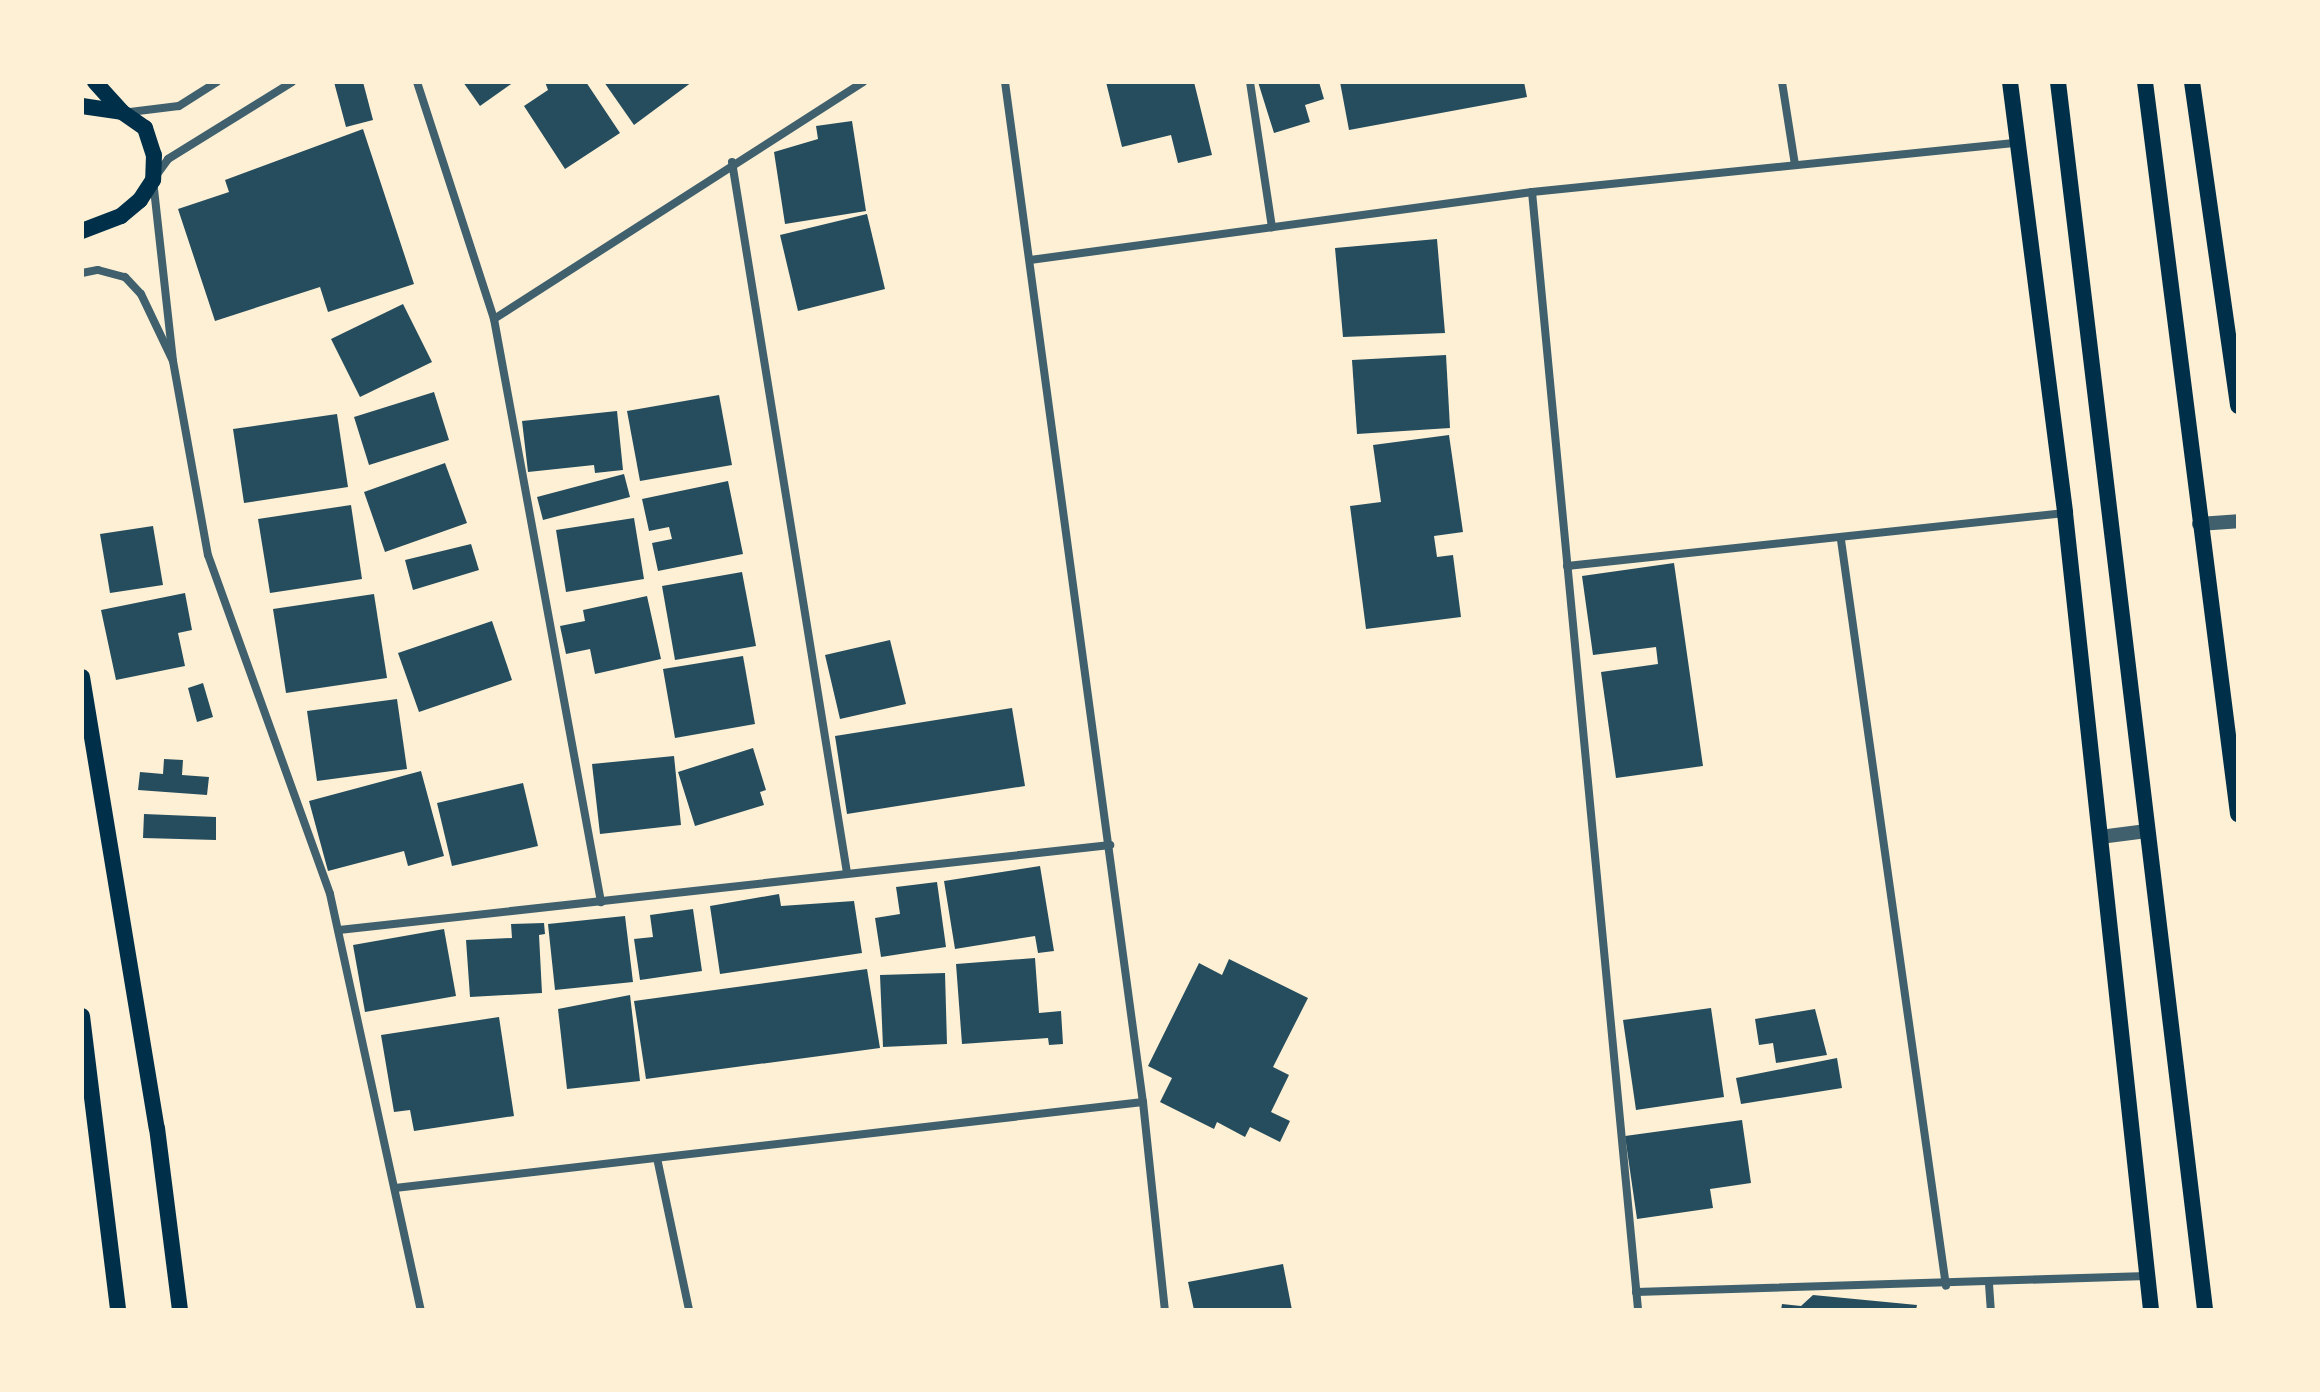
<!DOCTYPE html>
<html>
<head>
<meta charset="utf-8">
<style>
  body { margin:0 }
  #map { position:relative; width:2320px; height:1392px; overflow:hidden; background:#fdf0d5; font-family:Literata,serif }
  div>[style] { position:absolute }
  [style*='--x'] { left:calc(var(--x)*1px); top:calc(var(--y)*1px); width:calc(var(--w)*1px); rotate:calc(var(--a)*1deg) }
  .building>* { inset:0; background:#264d5e }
  .minor>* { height:8px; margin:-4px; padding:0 4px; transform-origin:4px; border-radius:4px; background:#3f606c }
  .tertiary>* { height:14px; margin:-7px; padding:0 7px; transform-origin:7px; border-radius:7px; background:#3f606c }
  .secondary>* { height:16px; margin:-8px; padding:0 8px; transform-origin:8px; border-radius:8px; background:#003049 }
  span { translate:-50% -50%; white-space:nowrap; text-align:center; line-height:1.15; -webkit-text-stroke:6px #fdf0d5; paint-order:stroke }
  .frame { position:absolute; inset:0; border:84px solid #fdf0d5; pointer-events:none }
</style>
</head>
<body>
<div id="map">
  <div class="building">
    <div style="clip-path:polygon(334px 82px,363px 82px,373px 120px,346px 127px)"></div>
    <div style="clip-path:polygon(463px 82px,514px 82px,480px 106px)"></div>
    <div style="clip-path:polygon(545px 82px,586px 82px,620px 133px,565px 169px,524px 106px,548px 90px)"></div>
    <div style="clip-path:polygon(604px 82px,692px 82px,634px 125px)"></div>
    <div style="clip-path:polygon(1106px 82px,1194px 82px,1212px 155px,1178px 163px,1171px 135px,1122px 147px)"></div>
    <div style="clip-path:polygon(1258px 82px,1319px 82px,1324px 99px,1305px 105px,1310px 122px,1274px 133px)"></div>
    <div style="clip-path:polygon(1340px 82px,1524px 82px,1527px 97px,1349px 130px)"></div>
    <div style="clip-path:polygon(852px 121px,866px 211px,785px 224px,774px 152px,818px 139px,816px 126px)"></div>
    <div style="clip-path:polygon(363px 129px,414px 284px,328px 312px,320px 287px,215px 321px,178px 209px,229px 192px,225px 180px)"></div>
    <div style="clip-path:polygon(867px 214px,885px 289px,798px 311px,780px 235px)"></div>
    <div style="clip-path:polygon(1437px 239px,1445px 333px,1343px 337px,1335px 248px)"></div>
    <div style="clip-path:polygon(403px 304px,432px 362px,360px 397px,331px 339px)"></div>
    <div style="clip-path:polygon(1446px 355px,1450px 428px,1357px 434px,1352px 360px)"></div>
    <div style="clip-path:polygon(434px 392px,449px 440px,369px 465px,354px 417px)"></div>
    <div style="clip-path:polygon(719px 395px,732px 465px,640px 481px,627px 411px)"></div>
    <div style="clip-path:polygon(617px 411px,623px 470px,595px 473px,594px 465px,528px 472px,522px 421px)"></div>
    <div style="clip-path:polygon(337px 414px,348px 487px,244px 503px,233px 429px)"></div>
    <div style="clip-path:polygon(1449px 435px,1463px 532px,1434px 536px,1437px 557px,1453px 555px,1461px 617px,1366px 629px,1350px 506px,1381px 502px,1373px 445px)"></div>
    <div style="clip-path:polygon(445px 463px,467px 523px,385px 552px,364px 492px)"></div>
    <div style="clip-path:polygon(624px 474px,630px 497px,543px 520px,537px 497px)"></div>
    <div style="clip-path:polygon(728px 481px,743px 554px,658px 571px,652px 543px,672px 539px,669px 527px,649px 531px,642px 499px)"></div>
    <div style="clip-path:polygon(351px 505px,362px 579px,270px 593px,258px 519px)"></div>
    <div style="clip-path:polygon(634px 518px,644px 579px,566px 592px,556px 530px)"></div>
    <div style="clip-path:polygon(153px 526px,163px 585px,110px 593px,100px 534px)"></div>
    <div style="clip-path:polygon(471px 544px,479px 570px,413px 590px,405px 560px)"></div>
    <div style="clip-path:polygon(1674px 563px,1703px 766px,1616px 778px,1601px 672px,1658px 664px,1656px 647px,1593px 655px,1582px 576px)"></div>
    <div style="clip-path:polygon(742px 572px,756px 646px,675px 660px,662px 586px)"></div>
    <div style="clip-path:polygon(185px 593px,192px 630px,178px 633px,185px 666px,116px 680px,101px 610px)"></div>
    <div style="clip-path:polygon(374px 594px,387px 678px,286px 693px,273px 609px)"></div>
    <div style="clip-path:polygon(647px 596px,661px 659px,595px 674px,590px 649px,566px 654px,560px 626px,585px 621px,583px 610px)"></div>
    <div style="clip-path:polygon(492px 621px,512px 680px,419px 712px,398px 653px)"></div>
    <div style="clip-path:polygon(890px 640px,906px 704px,840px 719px,825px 655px)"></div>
    <div style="clip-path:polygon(743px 656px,755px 724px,675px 738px,663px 669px)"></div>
    <div style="clip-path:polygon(203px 683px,213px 717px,197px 722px,188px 688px)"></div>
    <div style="clip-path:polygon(397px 699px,407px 769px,317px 781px,307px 711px)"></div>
    <div style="clip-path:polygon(1012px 708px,1025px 786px,847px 814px,835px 736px)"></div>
    <div style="clip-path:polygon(753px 748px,766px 790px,760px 792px,764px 805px,695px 826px,678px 772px)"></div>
    <div style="clip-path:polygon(674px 756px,681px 825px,600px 834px,592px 764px)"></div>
    <div style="clip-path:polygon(164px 759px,183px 760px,182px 775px,209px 777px,207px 795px,138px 790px,140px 772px,163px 774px)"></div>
    <div style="clip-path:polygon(421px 771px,444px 856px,408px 866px,404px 851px,328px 871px,309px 801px)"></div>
    <div style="clip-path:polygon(523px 783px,538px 846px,452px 866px,437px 803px)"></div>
    <div style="clip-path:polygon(144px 814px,216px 817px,216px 840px,143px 838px)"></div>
    <div style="clip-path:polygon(1040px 866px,1054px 951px,1038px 953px,1035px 936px,955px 949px,944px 881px)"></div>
    <div style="clip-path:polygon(937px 882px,946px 947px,881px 957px,875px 918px,900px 914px,896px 887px)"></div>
    <div style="clip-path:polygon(779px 894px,781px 906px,854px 901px,862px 953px,720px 974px,710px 906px)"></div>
    <div style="clip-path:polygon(693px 909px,702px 971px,640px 980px,634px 939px,653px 937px,650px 915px)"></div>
    <div style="clip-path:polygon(625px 916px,633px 982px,555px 990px,548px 924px)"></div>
    <div style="clip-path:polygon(544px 923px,545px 934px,539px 935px,542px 993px,470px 997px,466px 940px,512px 938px,511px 924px)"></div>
    <div style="clip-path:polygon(444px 929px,456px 996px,365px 1012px,353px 945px)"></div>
    <div style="clip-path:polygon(1035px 958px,1039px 1013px,1061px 1011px,1063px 1044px,1049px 1045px,1048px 1038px,962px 1044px,956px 964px)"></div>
    <div style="clip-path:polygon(1229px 959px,1308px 998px,1273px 1067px,1289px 1075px,1271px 1112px,1290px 1121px,1280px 1142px,1250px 1127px,1245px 1137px,1217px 1122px,1214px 1129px,1160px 1102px,1172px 1078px,1148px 1066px,1199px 963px,1222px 975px)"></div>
    <div style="clip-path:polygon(867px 969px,880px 1048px,646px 1079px,634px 1001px)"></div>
    <div style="clip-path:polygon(945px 973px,947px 1044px,883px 1047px,880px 975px)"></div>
    <div style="clip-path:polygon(630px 995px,640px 1081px,567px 1089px,558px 1009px)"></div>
    <div style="clip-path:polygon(1711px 1008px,1724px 1097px,1636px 1110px,1623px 1020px)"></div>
    <div style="clip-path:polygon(1815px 1009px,1827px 1055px,1776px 1063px,1773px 1043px,1759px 1045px,1755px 1019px)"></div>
    <div style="clip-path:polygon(499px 1017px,514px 1116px,414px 1131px,410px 1110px,394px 1112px,381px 1035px)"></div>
    <div style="clip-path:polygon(1837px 1058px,1842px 1088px,1741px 1104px,1736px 1078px)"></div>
    <div style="clip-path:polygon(1742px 1120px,1751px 1183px,1710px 1189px,1713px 1208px,1637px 1219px,1625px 1136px)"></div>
    <div style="clip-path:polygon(1283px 1264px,1292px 1310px,1194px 1310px,1188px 1282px)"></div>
    <div style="clip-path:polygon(1813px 1295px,1917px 1305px,1916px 1310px,1781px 1310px,1782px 1304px,1801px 1306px)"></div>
  </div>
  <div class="minor">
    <div style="--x:417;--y:82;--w:249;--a:72"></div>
    <div style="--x:494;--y:319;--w:593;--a:79.6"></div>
    <div style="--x:1005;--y:82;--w:1029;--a:82.3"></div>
    <div style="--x:1143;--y:1102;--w:209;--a:84"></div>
    <div style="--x:1250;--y:82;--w:147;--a:81.4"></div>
    <div style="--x:1782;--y:82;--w:84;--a:81.1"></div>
    <div style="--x:130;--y:112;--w:49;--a:-7"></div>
    <div style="--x:179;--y:106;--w:45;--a:-32.3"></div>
    <div style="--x:732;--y:162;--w:720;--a:80.81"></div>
    <div style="--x:1532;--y:192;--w:1123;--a:84.58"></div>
    <div style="--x:1030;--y:260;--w:507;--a:-7.71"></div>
    <div style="--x:1532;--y:192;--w:487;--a:-5.8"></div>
    <div style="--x:82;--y:273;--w:16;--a:-11"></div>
    <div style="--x:98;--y:270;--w:28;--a:15"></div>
    <div style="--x:125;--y:277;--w:23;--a:47"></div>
    <div style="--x:141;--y:294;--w:74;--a:64.5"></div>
    <div style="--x:173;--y:361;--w:182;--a:-96.3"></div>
    <div style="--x:153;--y:180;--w:26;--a:-54"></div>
    <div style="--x:168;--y:159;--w:146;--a:-31.8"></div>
    <div style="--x:494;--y:319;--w:439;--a:-32.7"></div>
    <div style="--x:173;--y:361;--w:197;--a:79.8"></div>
    <div style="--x:208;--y:555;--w:360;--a:70.2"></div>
    <div style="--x:330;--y:894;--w:426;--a:77.7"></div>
    <div style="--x:1841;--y:540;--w:753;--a:81.99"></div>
    <div style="--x:1567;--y:566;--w:501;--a:-6.07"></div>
    <div style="--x:339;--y:930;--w:776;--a:-6.29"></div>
    <div style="--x:657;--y:1158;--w:155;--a:78.1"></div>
    <div style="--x:395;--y:1188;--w:753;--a:-6.56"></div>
    <div style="--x:1989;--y:1284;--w:26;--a:86"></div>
    <div style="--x:1636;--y:1292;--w:511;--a:-1.79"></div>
  </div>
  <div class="tertiary">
    <div style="--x:2199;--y:524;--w:39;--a:-4"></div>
    <div style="--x:2100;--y:837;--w:47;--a:-7.3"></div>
  </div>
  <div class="secondary">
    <div style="--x:95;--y:82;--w:40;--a:48"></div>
    <div style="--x:2010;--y:82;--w:434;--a:82.7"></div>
    <div style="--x:2065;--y:513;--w:802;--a:83.84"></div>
    <div style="--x:2058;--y:82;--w:1237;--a:83.17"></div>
    <div style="--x:2145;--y:82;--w:738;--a:82.76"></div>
    <div style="--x:2192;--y:82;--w:327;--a:81.9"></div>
    <div style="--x:82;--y:106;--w:40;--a:8.5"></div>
    <div style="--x:122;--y:112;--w:28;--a:35"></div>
    <div style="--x:145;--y:128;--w:28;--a:72"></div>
    <div style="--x:154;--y:155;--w:25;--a:92"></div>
    <div style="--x:153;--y:180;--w:24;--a:123"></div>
    <div style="--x:140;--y:200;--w:25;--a:140"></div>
    <div style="--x:121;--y:216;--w:42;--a:159"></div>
    <div style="--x:82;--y:677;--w:457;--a:80.6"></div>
    <div style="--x:157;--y:1128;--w:183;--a:82.8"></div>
    <div style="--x:82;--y:1016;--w:296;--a:83"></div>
  </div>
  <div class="frame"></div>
</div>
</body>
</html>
